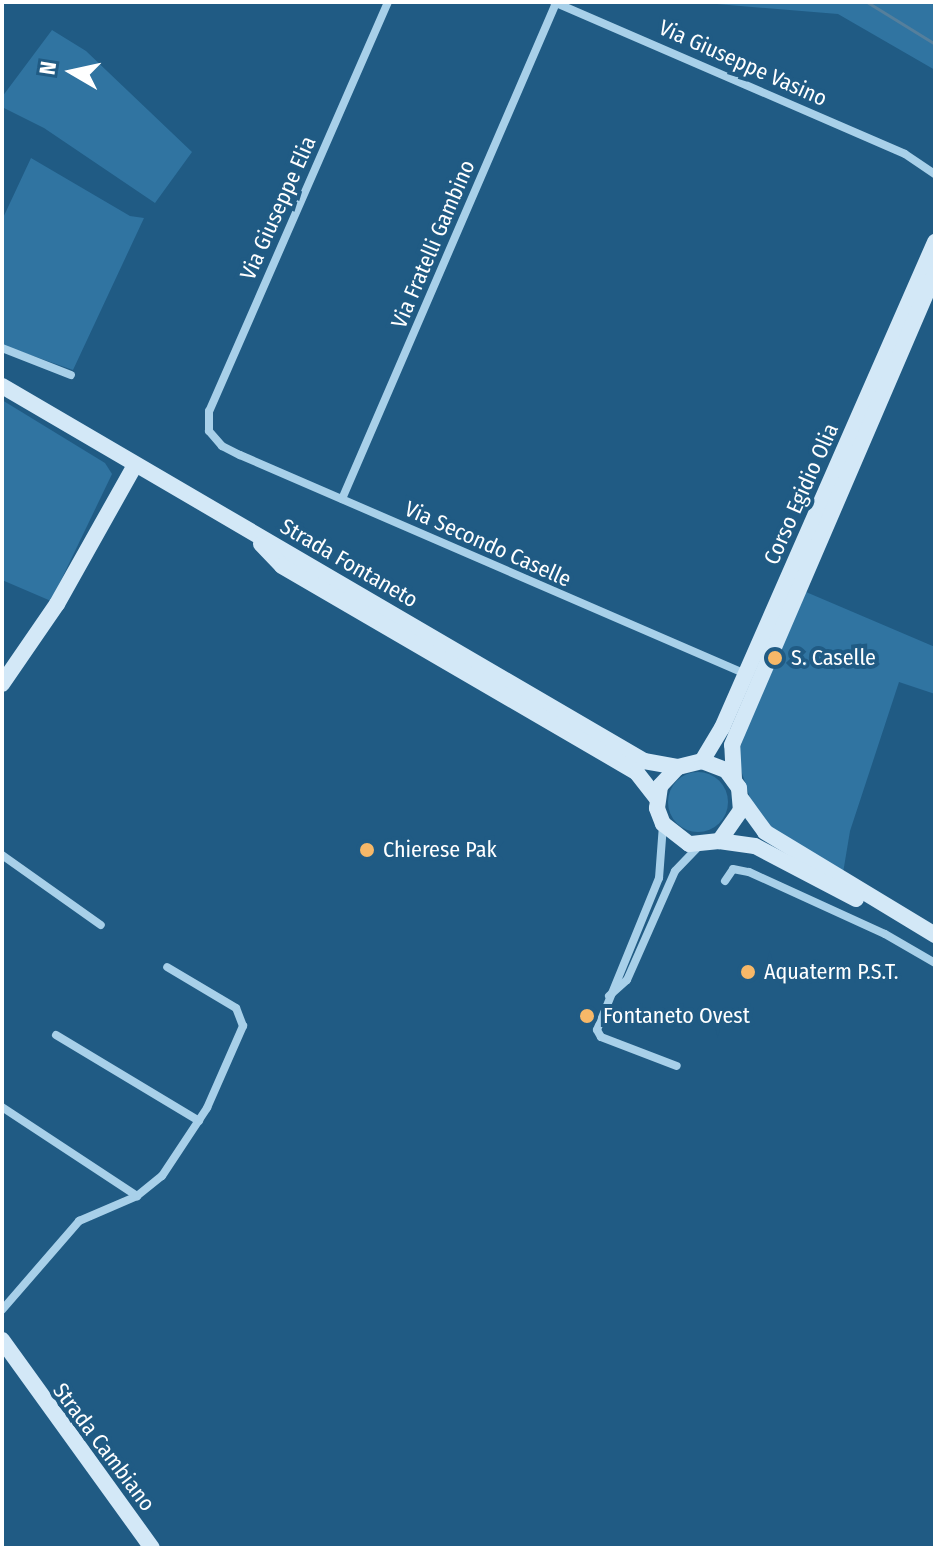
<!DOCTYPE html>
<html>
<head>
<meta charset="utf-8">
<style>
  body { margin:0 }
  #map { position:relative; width:937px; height:1550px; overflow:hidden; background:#205b84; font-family:"Fira Sans Condensed",sans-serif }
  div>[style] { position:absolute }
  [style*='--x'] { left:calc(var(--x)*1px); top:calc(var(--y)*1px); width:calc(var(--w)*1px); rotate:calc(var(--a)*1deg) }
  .green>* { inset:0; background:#3074a1 }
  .round { border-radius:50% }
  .stream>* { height:3px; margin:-1.5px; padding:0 1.5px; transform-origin:1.5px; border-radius:1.5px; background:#557f9c }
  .street>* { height:8px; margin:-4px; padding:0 4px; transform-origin:4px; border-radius:4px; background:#a8d0e9 }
  .secondary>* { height:16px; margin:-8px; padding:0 8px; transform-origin:8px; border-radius:8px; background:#d3e8f7 }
  .dots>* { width:22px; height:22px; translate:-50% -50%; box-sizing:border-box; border:4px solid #205b84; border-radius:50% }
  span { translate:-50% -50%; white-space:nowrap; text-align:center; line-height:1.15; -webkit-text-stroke:8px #205b84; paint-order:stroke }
  .street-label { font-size:22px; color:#fff }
  .poi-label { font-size:22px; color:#fff }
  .left { translate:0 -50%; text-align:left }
  .frame { position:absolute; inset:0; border:4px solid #fff; pointer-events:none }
  .north { position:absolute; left:32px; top:32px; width:80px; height:80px; -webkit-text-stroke:6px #205b84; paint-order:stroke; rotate:279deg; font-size:22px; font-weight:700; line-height:32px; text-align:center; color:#fff }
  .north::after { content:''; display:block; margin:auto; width:28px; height:36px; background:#fff; clip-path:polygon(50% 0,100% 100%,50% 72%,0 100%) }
</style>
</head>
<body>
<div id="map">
  <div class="green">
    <div style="clip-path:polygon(693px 2px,935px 2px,935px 70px,838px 14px)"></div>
    <div style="clip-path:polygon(52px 30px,86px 51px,192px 152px,155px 203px,44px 128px,2px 107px,2px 97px)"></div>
    <div style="clip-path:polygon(31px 158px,130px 216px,144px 218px,73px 370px,2px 345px,2px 220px)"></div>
    <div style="clip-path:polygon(2px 400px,105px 463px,112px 474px,51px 601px,2px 580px)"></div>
    <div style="clip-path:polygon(806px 592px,935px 647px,935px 694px,899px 682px,850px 831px,843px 873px,774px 830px,754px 810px,740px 767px,739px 751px,748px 723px)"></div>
    <div class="round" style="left:668px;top:772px;width:60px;height:60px"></div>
  </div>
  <div class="stream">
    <div style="--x:867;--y:2;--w:80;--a:31.7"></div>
  </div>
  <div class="street">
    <div style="--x:388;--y:2;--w:446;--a:113.6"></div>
    <div style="--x:209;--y:411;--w:20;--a:90"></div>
    <div style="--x:209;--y:431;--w:20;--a:49"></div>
    <div style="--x:222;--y:446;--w:20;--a:27"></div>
    <div style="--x:240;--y:455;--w:554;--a:23.42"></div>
    <div style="--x:554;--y:2;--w:382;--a:23.4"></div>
    <div style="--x:905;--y:154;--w:36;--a:34"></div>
    <div style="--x:2;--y:348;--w:74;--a:21.4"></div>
    <div style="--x:342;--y:499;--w:540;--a:-66.66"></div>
    <div style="--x:663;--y:825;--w:53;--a:94.3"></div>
    <div style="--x:659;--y:878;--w:164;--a:112.2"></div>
    <div style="--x:597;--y:1030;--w:8;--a:60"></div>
    <div style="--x:601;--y:1037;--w:81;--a:20.9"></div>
    <div style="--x:2;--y:855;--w:121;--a:35.3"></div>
    <div style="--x:725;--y:881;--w:14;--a:-56"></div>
    <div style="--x:733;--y:869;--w:16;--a:11"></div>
    <div style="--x:749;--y:872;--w:149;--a:24.5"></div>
    <div style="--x:885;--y:934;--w:58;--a:30.1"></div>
    <div style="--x:609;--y:996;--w:24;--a:-42"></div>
    <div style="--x:627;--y:980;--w:119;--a:-66.2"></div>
    <div style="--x:675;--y:871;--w:35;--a:-46"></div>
    <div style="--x:56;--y:1035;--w:167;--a:31"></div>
    <div style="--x:2;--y:1107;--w:162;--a:33.4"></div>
    <div style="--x:2;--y:1310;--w:118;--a:-49.1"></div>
    <div style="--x:79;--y:1221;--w:63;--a:-23.3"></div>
    <div style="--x:137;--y:1196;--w:32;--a:-39"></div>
    <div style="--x:162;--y:1176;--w:82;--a:-56.5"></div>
    <div style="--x:207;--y:1108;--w:90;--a:-66.3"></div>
    <div style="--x:243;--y:1026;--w:19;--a:-111"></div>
    <div style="--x:236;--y:1008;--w:80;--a:-149.3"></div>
  </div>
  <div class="secondary">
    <div style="--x:2;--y:386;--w:743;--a:30.29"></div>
    <div style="--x:644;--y:761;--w:35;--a:10"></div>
    <div style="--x:678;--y:767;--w:25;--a:-14"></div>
    <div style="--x:702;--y:761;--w:26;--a:21"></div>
    <div style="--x:726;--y:770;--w:22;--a:54"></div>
    <div style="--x:739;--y:788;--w:22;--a:85"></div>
    <div style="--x:741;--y:810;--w:38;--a:125"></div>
    <div style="--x:719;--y:841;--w:30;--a:174"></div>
    <div style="--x:689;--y:844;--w:33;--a:-142"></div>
    <div style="--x:663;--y:824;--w:17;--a:-111"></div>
    <div style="--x:657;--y:808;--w:22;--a:-82"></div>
    <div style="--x:660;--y:786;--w:26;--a:-47"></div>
    <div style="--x:261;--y:544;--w:30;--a:46"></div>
    <div style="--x:282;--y:566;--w:411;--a:30.2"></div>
    <div style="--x:637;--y:773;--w:33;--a:52"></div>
    <div style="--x:2;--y:684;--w:97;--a:-55.5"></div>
    <div style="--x:57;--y:604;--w:157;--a:-60.7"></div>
    <div style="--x:702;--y:761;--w:39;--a:-59"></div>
    <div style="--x:722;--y:728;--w:531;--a:-66.33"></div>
    <div style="--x:734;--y:779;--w:34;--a:-93"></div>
    <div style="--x:732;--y:745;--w:514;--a:-66.73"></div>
    <div style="--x:742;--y:800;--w:39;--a:54"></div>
    <div style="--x:765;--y:832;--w:199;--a:31.2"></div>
    <div style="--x:719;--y:841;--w:36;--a:8"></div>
    <div style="--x:755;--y:846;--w:114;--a:27.7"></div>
    <div style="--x:2;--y:1340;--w:256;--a:54.2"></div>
  </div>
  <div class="dots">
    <div style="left:775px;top:658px;background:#f7b868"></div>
    <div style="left:367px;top:850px;background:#f7b868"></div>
    <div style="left:748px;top:972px;background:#f7b868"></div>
    <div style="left:587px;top:1016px;background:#f7b868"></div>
  </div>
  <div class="street-label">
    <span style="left:743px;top:63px;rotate:24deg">Via Giuseppe Vasino</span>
    <span style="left:278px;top:208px;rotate:-66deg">Via Giuseppe Elia</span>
    <span style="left:433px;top:244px;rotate:-67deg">Via Fratelli Gambino</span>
    <span style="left:801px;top:494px;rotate:-66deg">Corso Egidio Olia</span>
    <span style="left:488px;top:544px;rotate:24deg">Via Secondo Caselle</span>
    <span style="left:349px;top:563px;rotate:30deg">Strada Fontaneto</span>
    <span style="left:104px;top:1447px;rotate:53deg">Strada Cambiano</span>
  </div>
  <div class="poi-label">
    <span class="left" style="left:791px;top:658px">S. Caselle</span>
    <span class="left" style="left:383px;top:850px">Chierese Pak</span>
    <span class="left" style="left:764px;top:972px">Aquaterm P.S.T.</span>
    <span class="left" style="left:603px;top:1016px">Fontaneto Ovest</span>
  </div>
  <div class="frame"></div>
  <div class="north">N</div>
</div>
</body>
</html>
